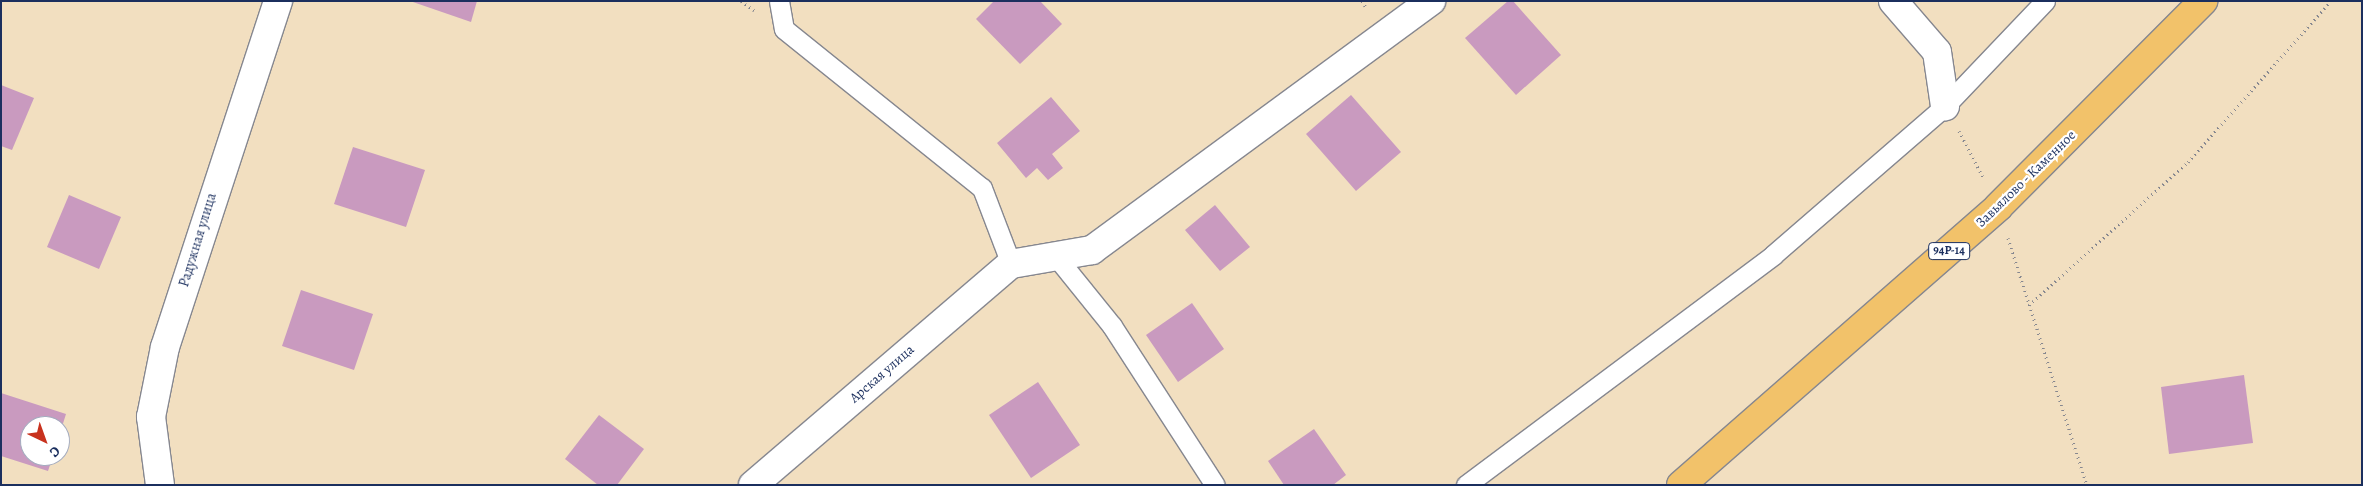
<!DOCTYPE html>
<html>
<head>
<meta charset="utf-8">
<style>
  body { margin:0 }
  #map { position:relative; width:2363px; height:486px; overflow:hidden; background:#f2dfc0; font-family:Alegreya,serif }
  div>[style] { position:absolute }
  [style*='--x'] { left:calc(var(--x)*1px); top:calc(var(--y)*1px); width:calc(var(--w)*1px); rotate:calc(var(--a)*1deg) }
  .building>* { inset:0; background:#c99abf }
  .path>* { height:3px; margin-top:-1.5px; transform-origin:0; background:repeating-linear-gradient(90deg,#86878f 0 1px,transparent 0 5px) }
  .roads { filter:drop-shadow(1px 0 #86878f) drop-shadow(-1px 0 #86878f) drop-shadow(0 1px #86878f) drop-shadow(0 -1px #86878f) }
  .lane>* { height:19px; margin:-9.5px; padding:0 9.5px; transform-origin:9.5px; border-radius:9.5px; background:#fff }
  .street>* { height:28px; margin:-14px; padding:0 14px; transform-origin:14px; border-radius:14px; background:#fff }
  .primary>* { height:28px; margin:-14px; padding:0 14px; transform-origin:14px; border-radius:14px; background:#f2c26a }
  span { translate:-50% -50%; white-space:nowrap; text-align:center; line-height:1.15; -webkit-text-stroke:4.5px #fff; paint-order:stroke }
  .shield-label span { padding:1px 4px; background:#fff; border:1px solid; border-radius:4px; -webkit-text-stroke-width:0 }
  .shield-label { font-size:12px; color:#1b2f5e; font-weight:700 }
  .street-label { font-size:14px; color:#1b2f5e }
  .frame { position:absolute; inset:0; border:2px solid #1b2f5e; pointer-events:none }
  .north { position:absolute; left:20px; top:416px; width:50px; height:50px; box-sizing:border-box; background:#fff; border:1px solid #a4acbf; border-radius:50%; rotate:138deg; font-size:14px; font-weight:700; line-height:20px; text-align:center; color:#1b2f5e }
  .north::after { content:''; display:block; margin:auto; width:18px; height:22px; background:#c8321e; clip-path:polygon(50% 0,100% 100%,50% 72%,0 100%) }
</style>
</head>
<body>
<div id="map">
  <div class="building">
    <div style="clip-path:polygon(410px 1px,477px 1px,471px 22px)"></div>
    <div style="clip-path:polygon(994px 1px,1040px 1px,1062px 24px,1020px 64px,976px 19px)"></div>
    <div style="clip-path:polygon(1508px 1px,1513px 1px,1561px 55px,1516px 95px,1465px 38px)"></div>
    <div style="clip-path:polygon(1px 85px,34px 98px,12px 150px,1px 146px)"></div>
    <div style="clip-path:polygon(1351px 95px,1401px 152px,1356px 191px,1306px 134px)"></div>
    <div style="clip-path:polygon(1051px 97px,1080px 131px,1052px 154px,1063px 168px,1048px 180px,1037px 168px,1026px 178px,997px 143px)"></div>
    <div style="clip-path:polygon(353px 147px,425px 170px,406px 227px,334px 204px)"></div>
    <div style="clip-path:polygon(69px 195px,121px 217px,99px 269px,47px 247px)"></div>
    <div style="clip-path:polygon(1215px 205px,1250px 247px,1220px 271px,1185px 230px)"></div>
    <div style="clip-path:polygon(301px 290px,373px 314px,354px 370px,282px 346px)"></div>
    <div style="clip-path:polygon(1192px 303px,1224px 349px,1178px 382px,1146px 335px)"></div>
    <div style="clip-path:polygon(2244px 375px,2253px 443px,2169px 454px,2161px 387px)"></div>
    <div style="clip-path:polygon(1038px 382px,1080px 445px,1031px 478px,989px 415px)"></div>
    <div style="clip-path:polygon(1px 393px,66px 414px,60px 433px,60px 426px,30px 426px,30px 456px,53px 456px,48px 471px,1px 456px)"></div>
    <div style="clip-path:polygon(599px 415px,644px 449px,617px 485px,598px 485px,565px 459px)"></div>
    <div style="clip-path:polygon(1314px 429px,1346px 475px,1333px 485px,1284px 485px,1268px 461px)"></div>
  </div>
  <div class="path">
    <div style="--x:741;--y:1;--w:16;--a:35"></div>
    <div style="--x:1362;--y:1;--w:9;--a:58"></div>
    <div style="--x:1959;--y:131;--w:54;--a:62.5"></div>
    <div style="--x:2008;--y:238;--w:259;--a:72.3"></div>
    <div style="--x:2029;--y:305;--w:214;--a:-42"></div>
    <div style="--x:2188;--y:162;--w:215;--a:-48.4"></div>
  </div>
  <div class="roads">
    <div class="lane">
      <div style="--x:779;--y:1;--w:28;--a:80"></div>
      <div style="--x:784;--y:29;--w:254;--a:38.8"></div>
      <div style="--x:982;--y:188;--w:81;--a:69.1"></div>
      <div style="--x:1054;--y:254;--w:92;--a:51.1"></div>
      <div style="--x:1112;--y:326;--w:189;--a:57.1"></div>
      <div style="--x:1466;--y:485;--w:384;--a:-36.8"></div>
      <div style="--x:1773;--y:255;--w:228;--a:-40.9"></div>
      <div style="--x:1945;--y:106;--w:145;--a:-46.4"></div>
    </div>
    <div class="street">
      <div style="--x:1893;--y:1;--w:67;--a:49.2"></div>
      <div style="--x:1937;--y:52;--w:55;--a:81.6"></div>
      <div style="--x:160;--y:485;--w:69;--a:-97.5"></div>
      <div style="--x:151;--y:417;--w:71;--a:-78.7"></div>
      <div style="--x:165;--y:347;--w:364;--a:-71.9"></div>
      <div style="--x:753;--y:485;--w:340;--a:-40.6"></div>
      <div style="--x:1011;--y:264;--w:82;--a:-9.8"></div>
      <div style="--x:1092;--y:250;--w:421;--a:-36.3"></div>
    </div>
    <div class="primary">
      <div style="--x:1681;--y:485;--w:422;--a:-41.2"></div>
      <div style="--x:1998;--y:207;--w:291;--a:-45.1"></div>
    </div>
  </div>
  <div class="shield-label">
    <span style="left:1949px;top:251px">94Р-14</span>
  </div>
  <div class="street-label">
    <span style="left:2026px;top:179px;rotate:-44deg">Завьялово - Каменное</span>
    <span style="left:198px;top:240px;rotate:-73deg">Радужная улица</span>
    <span style="left:882px;top:374px;rotate:-41deg">Арская улица</span>
  </div>
  <div class="frame"></div>
  <div class="north">С</div>
</div>
</body>
</html>
